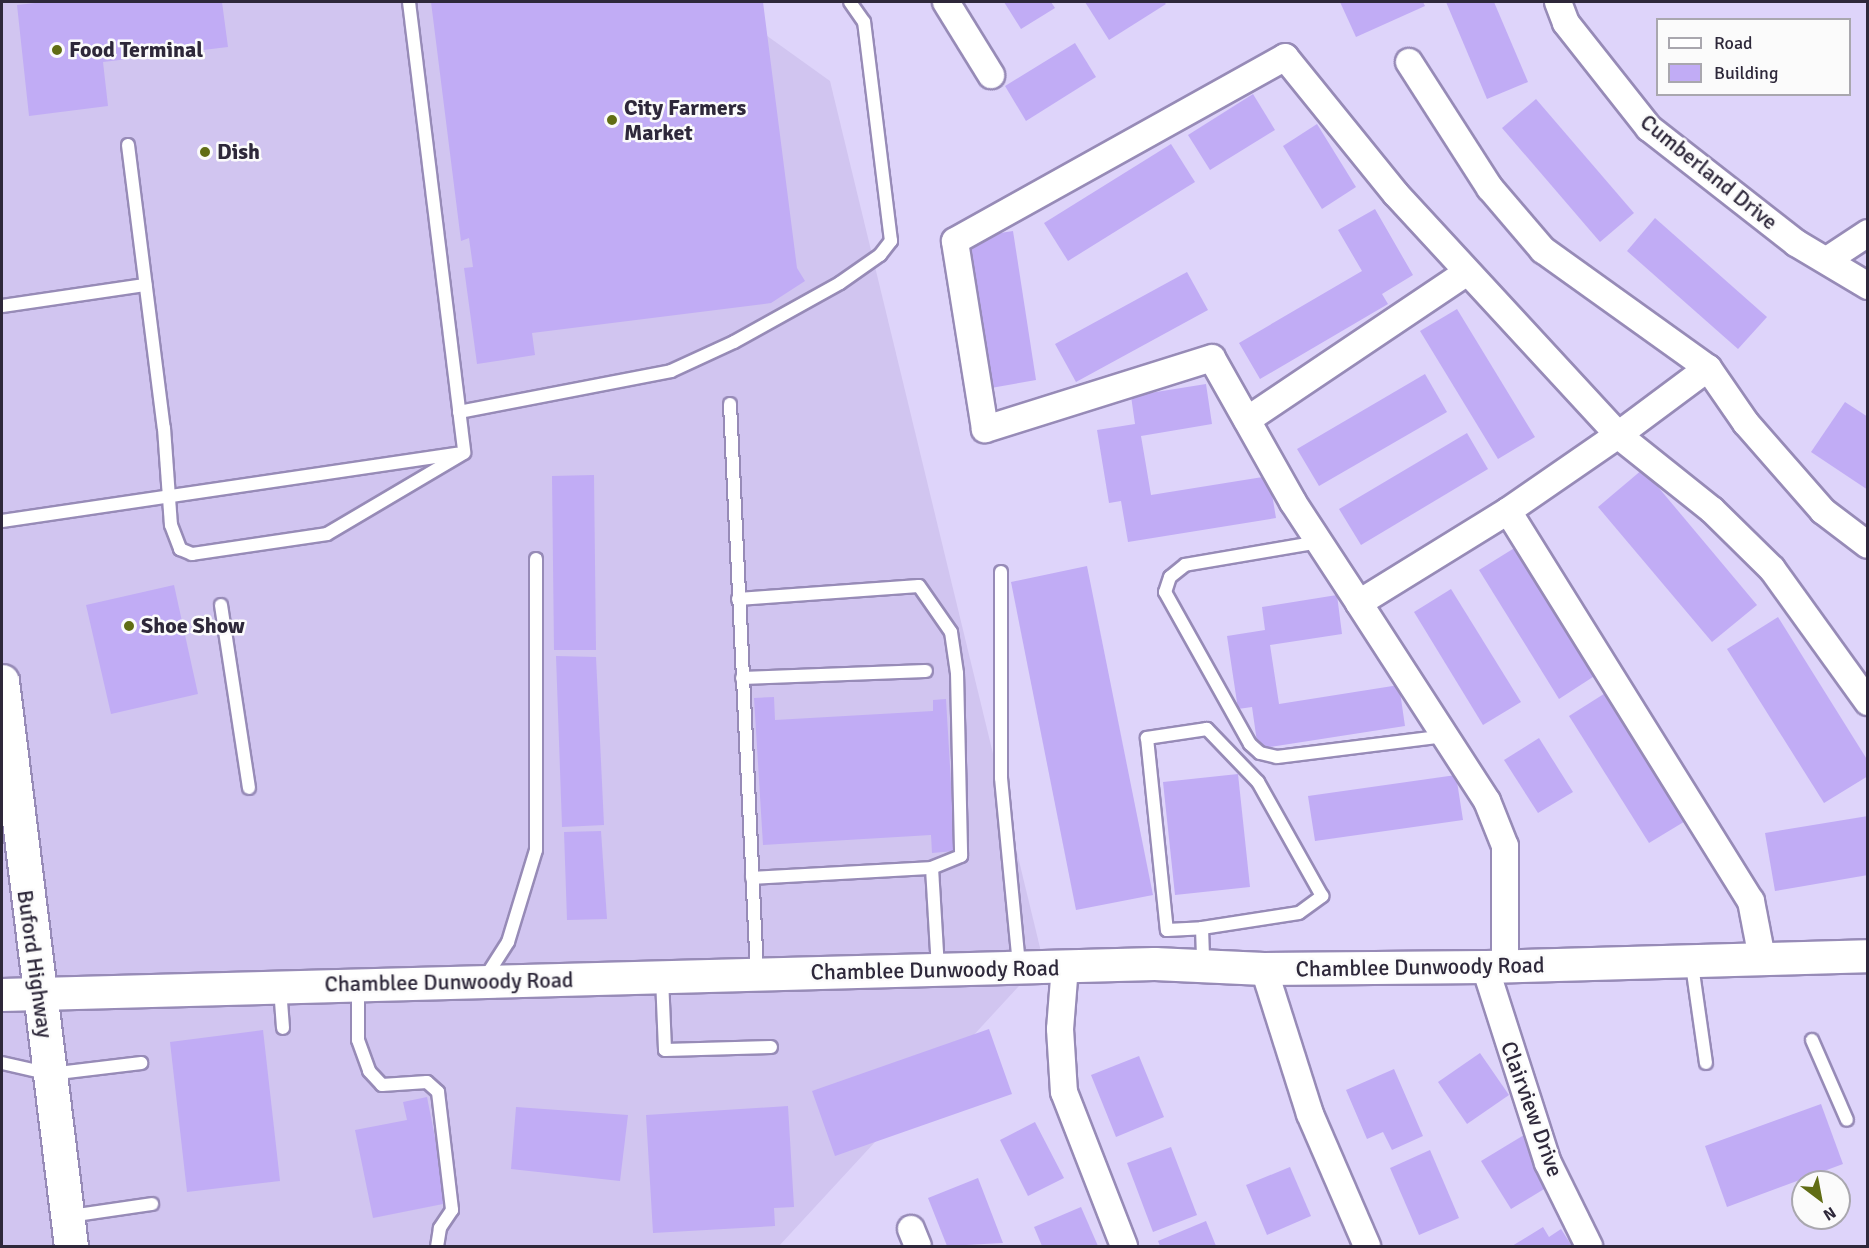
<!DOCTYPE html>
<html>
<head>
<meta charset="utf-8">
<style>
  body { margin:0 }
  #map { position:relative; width:1869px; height:1248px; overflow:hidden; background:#ded4fa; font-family:Signika,sans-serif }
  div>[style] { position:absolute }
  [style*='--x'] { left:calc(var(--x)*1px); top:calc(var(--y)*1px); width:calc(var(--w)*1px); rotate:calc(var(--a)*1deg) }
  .built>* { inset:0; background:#d1c5f0 }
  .building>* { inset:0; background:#c1acf5 }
  .roads { filter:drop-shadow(2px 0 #978bb7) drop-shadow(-2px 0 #978bb7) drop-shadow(0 2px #978bb7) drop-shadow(0 -2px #978bb7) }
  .service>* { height:12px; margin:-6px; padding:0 6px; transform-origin:6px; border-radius:6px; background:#fff }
  .minor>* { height:26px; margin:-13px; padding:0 13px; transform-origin:13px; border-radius:13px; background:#fff }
  .tertiary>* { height:32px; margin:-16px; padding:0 16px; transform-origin:16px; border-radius:16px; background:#fff }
  .primary>* { height:33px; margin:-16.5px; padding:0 16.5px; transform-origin:16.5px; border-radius:16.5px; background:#fff }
  .dots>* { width:16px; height:16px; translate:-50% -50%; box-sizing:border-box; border:3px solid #fbfbfb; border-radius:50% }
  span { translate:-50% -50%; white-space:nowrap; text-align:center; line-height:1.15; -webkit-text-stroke:5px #fbfbfb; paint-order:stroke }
  .poi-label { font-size:22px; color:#2e283a; font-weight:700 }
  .left { translate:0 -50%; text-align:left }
  .street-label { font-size:22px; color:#2e283a }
  .frame { position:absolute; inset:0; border:3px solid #2e283a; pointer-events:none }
  .legend { position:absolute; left:1656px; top:18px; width:195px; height:78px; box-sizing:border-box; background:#fbfbfb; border:2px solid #a9a7ae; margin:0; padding:8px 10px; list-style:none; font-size:18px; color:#2e283a }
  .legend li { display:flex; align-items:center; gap:12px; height:30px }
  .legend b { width:30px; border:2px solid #a9a7ae }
  .north { position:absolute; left:1791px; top:1170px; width:60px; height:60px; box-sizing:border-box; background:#fbfbfb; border:2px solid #a9a7ae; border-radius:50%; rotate:148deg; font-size:16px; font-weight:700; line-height:24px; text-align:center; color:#2e283a }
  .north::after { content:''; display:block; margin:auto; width:21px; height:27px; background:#616d15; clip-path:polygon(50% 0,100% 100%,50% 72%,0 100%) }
</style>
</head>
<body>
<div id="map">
  <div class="built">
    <div style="clip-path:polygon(2px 2px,720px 2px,830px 81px,1043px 960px,779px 1246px,2px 1246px)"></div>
  </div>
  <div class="building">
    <div style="clip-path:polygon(44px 2px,222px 2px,228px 47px,103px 62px,108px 106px,29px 116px,17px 5px)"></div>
    <div style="clip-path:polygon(431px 2px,763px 2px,797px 268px,805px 281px,771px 303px,532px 333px,535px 355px,477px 364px,464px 268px,473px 267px,469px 238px,461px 241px)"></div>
    <div style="clip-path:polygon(1004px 2px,1051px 2px,1055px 8px,1021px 29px)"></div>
    <div style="clip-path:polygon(1085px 2px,1164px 2px,1166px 4px,1109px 40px)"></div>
    <div style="clip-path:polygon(1340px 2px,1423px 2px,1425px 6px,1356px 37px)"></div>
    <div style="clip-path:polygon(1446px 2px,1494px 2px,1528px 82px,1487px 99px)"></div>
    <div style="clip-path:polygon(1075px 43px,1096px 77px,1026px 121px,1005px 86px)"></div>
    <div style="clip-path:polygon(1253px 94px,1275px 130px,1210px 170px,1188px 135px)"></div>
    <div style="clip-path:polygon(1536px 99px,1634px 213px,1600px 242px,1502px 128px)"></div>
    <div style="clip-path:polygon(1317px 124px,1356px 187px,1322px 209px,1283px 146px)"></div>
    <div style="clip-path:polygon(1171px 144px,1195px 182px,1068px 261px,1044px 223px)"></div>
    <div style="clip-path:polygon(1375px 209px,1413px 275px,1382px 294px,1388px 304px,1260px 379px,1239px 343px,1362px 271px,1338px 230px)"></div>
    <div style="clip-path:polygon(1655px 218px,1767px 317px,1738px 349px,1627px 251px)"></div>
    <div style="clip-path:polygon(1013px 231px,1036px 380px,991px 388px,968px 238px)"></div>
    <div style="clip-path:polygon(1187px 272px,1208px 310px,1076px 382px,1055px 344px)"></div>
    <div style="clip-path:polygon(1457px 309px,1535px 437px,1498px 459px,1420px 331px)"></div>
    <div style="clip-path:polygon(1425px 374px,1447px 412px,1319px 486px,1297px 449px)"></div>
    <div style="clip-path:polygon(1206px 384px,1212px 424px,1141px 436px,1151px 495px,1269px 476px,1276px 518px,1128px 542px,1121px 501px,1109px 503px,1097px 430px,1135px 424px,1131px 396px)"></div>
    <div style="clip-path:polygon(1845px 402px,1868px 417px,1868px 490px,1811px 452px)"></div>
    <div style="clip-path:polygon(1467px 433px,1488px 469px,1361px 545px,1339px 509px)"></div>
    <div style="clip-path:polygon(1643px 469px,1757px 605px,1712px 642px,1598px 507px)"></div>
    <div style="clip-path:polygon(594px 475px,596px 650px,554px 650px,552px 476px)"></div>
    <div style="clip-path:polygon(1516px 547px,1596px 675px,1559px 699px,1479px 570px)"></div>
    <div style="clip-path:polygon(1087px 566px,1153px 895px,1076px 910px,1011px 582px)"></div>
    <div style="clip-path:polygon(174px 585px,198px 694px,111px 714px,86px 605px)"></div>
    <div style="clip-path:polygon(1451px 589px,1521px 702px,1483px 725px,1414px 612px)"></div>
    <div style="clip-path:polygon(1337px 595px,1342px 634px,1270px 645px,1279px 704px,1399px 685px,1405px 726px,1258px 749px,1252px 707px,1238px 709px,1227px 636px,1265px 630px,1262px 607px)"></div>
    <div style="clip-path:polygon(1778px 617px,1868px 761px,1868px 776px,1824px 803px,1727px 649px)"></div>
    <div style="clip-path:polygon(556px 656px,596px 657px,604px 825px,562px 827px)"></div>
    <div style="clip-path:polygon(1607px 692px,1687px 820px,1649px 843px,1569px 716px)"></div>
    <div style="clip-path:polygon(774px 697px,775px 720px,933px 711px,933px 700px,946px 699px,955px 851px,932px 853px,931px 835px,763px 845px,754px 698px)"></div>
    <div style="clip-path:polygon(1539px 738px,1573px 792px,1538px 813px,1504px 760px)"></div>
    <div style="clip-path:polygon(1238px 774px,1250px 887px,1175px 895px,1163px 782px)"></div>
    <div style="clip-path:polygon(1456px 775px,1463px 820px,1315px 841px,1308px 796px)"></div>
    <div style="clip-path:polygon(1868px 816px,1868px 875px,1775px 891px,1765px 833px)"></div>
    <div style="clip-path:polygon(601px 831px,607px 919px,567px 920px,564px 832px)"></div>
    <div style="clip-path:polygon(989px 1029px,1012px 1094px,835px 1156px,812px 1091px)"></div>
    <div style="clip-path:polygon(263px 1030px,280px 1181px,187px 1192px,170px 1042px)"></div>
    <div style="clip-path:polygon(1480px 1053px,1509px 1095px,1467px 1124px,1438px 1082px)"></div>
    <div style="clip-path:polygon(1139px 1056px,1164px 1117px,1116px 1137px,1091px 1075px)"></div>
    <div style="clip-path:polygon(1394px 1069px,1423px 1136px,1392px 1150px,1383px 1132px,1367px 1139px,1346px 1090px)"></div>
    <div style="clip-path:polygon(427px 1097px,448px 1203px,373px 1218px,355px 1130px,407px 1120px,403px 1102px)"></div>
    <div style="clip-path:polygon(1821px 1104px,1843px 1164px,1727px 1207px,1705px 1146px)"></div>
    <div style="clip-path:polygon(788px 1106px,794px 1207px,774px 1208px,775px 1226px,653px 1233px,646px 1115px)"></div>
    <div style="clip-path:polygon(516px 1107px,628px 1115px,620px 1181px,511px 1169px)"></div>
    <div style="clip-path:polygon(1035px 1122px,1064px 1178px,1028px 1196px,1000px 1140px)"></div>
    <div style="clip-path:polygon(1524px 1135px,1554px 1183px,1511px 1209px,1481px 1161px)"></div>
    <div style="clip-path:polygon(1171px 1147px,1197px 1215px,1153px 1232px,1127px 1163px)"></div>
    <div style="clip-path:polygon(1430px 1150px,1459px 1218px,1419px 1235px,1390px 1168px)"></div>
    <div style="clip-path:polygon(1290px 1167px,1311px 1216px,1267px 1235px,1246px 1185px)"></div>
    <div style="clip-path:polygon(978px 1178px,1003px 1243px,947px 1246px,928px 1198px)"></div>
    <div style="clip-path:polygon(1081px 1207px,1098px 1246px,1042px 1246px,1034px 1227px)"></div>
    <div style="clip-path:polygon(1206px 1221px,1216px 1246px,1160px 1246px,1158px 1241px)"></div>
    <div style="clip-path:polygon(1543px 1227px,1549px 1237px,1561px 1229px,1572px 1246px,1512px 1246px)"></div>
  </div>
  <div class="roads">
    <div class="service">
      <div style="--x:409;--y:2;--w:454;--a:83"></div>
      <div style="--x:128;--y:145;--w:285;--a:82.8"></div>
      <div style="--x:164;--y:428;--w:97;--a:85.9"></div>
      <div style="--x:171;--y:525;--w:26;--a:69"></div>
      <div style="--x:180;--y:549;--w:13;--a:23"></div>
      <div style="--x:192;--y:554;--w:136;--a:-8.4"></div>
      <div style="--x:327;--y:534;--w:159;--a:-30.6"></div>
      <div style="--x:2;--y:306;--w:145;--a:-8.4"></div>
      <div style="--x:730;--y:404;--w:570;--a:87.28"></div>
      <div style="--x:459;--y:412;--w:216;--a:-10.9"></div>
      <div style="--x:671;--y:371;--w:69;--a:-24.7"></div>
      <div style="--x:734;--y:342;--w:121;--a:-29.1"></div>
      <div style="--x:840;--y:283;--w:49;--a:-35"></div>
      <div style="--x:880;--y:255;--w:18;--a:-52"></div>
      <div style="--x:891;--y:241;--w:221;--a:-97"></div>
      <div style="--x:864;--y:22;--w:24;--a:-125"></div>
      <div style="--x:2;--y:521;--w:460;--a:-8.4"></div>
      <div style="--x:1319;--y:542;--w:136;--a:170.3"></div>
      <div style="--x:1185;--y:565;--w:19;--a:141"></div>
      <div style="--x:1170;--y:577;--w:16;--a:108"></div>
      <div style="--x:1165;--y:592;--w:174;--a:60.8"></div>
      <div style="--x:1250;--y:744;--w:13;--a:42"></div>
      <div style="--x:1260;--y:753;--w:17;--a:13"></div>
      <div style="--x:1277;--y:757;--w:169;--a:-7.1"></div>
      <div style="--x:1001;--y:572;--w:206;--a:90"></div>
      <div style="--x:1001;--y:778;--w:189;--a:84.5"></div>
      <div style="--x:738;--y:599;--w:181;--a:-4.1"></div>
      <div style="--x:919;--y:586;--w:56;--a:55.2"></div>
      <div style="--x:951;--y:632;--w:41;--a:81.7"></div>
      <div style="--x:957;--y:673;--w:183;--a:88.7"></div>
      <div style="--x:961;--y:856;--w:31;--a:158"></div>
      <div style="--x:221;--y:605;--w:185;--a:81.3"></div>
      <div style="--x:742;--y:678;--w:184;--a:-2.2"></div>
      <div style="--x:752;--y:878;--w:180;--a:-3.2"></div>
      <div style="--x:932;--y:868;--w:100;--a:86.6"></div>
      <div style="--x:1202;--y:928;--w:98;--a:-8.8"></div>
      <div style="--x:1299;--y:913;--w:29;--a:-36"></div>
      <div style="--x:1322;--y:896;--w:131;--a:-119.3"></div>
      <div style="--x:1258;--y:782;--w:74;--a:-133.9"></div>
      <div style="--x:1207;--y:729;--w:61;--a:171.5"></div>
      <div style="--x:1147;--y:738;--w:193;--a:84.1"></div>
      <div style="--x:1167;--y:930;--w:35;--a:-3"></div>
      <div style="--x:1202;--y:928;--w:37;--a:88"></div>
      <div style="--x:1692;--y:965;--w:99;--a:81.9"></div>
      <div style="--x:485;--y:978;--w:43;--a:-57.4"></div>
      <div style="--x:508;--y:942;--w:96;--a:-73.1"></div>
      <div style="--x:536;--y:850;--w:291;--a:-90"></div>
      <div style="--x:662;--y:978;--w:72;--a:87.6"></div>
      <div style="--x:665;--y:1050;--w:106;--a:-1.6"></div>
      <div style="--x:358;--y:986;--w:54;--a:90"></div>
      <div style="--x:358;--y:1040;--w:33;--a:70"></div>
      <div style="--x:369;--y:1071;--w:19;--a:47"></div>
      <div style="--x:382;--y:1085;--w:45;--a:-3.8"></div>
      <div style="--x:427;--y:1082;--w:15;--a:42"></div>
      <div style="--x:438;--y:1092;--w:119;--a:83.2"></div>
      <div style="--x:452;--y:1210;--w:22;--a:124"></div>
      <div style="--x:440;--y:1228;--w:18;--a:99"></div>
      <div style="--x:280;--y:988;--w:40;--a:85.7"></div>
      <div style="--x:1812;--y:1040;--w:87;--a:66.4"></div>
      <div style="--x:2;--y:1063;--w:49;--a:12.9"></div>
      <div style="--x:50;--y:1074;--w:92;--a:-6.9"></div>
      <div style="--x:70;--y:1216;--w:83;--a:-8.3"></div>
    </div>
    <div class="minor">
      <div style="--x:946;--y:2;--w:86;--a:58.3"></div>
      <div style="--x:1558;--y:2;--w:22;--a:69"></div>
      <div style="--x:1566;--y:23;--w:134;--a:51.7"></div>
      <div style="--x:1649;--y:128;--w:187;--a:38"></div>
      <div style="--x:1796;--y:243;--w:84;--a:30.8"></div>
      <div style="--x:1409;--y:62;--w:150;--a:57.3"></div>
      <div style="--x:1490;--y:188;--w:82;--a:49.5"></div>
      <div style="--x:1543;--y:250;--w:203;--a:35.6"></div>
      <div style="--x:1708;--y:368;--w:67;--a:55.4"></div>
      <div style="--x:1746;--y:423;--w:117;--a:48.8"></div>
      <div style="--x:1823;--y:511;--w:56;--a:37.1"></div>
      <div style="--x:1827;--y:260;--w:49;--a:-33.4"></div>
      <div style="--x:1708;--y:368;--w:112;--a:143.3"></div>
      <div style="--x:1618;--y:435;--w:120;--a:38.6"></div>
      <div style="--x:1712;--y:510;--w:84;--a:44.5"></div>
      <div style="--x:1772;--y:569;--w:164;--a:54.2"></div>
      <div style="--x:1247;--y:420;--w:264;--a:-33.9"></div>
      <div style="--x:1359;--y:603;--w:121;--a:-123.2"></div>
      <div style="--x:1293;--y:502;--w:165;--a:-119.4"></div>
      <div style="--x:1212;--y:358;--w:238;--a:162.6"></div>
      <div style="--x:985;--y:429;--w:190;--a:-99.1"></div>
      <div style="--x:955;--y:241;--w:378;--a:-29.1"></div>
      <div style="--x:1285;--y:57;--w:176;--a:51"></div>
      <div style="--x:1396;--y:194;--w:328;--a:47.3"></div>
      <div style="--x:1618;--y:435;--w:134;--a:145.4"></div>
      <div style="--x:1065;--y:966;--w:63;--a:94.5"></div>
      <div style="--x:1060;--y:1029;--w:63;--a:86.4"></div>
      <div style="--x:1064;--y:1092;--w:165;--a:68.7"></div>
      <div style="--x:1505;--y:966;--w:120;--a:-90"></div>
      <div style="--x:1505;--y:846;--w:48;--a:-111.8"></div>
      <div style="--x:1487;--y:801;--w:236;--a:-122.9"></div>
      <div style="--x:1359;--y:603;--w:175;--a:-31.7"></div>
      <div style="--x:1508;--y:511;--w:460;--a:58.1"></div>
      <div style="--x:1751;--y:901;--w:58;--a:79.1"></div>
      <div style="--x:1485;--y:967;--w:206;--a:72.2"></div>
      <div style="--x:1548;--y:1163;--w:93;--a:63.7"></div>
      <div style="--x:1264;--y:969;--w:152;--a:72.4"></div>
      <div style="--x:1310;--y:1114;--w:144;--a:66.6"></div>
      <div style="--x:911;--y:1229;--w:18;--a:68"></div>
    </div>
    <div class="tertiary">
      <div style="--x:2;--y:995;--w:1153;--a:-1.54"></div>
      <div style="--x:1155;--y:964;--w:109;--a:2.6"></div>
      <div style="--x:1264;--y:969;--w:221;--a:-0.5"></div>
      <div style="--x:1485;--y:967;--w:383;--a:-1.6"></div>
    </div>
    <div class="primary">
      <div style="--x:2;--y:681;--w:569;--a:83.04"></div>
    </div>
  </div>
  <div class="dots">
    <div style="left:57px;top:50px;background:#616d15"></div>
    <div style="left:612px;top:120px;background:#616d15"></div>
    <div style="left:205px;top:152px;background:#616d15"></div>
    <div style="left:129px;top:626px;background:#616d15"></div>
  </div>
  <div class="poi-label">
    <span class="left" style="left:69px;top:50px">Food Terminal</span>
    <span class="left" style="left:624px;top:120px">City Farmers<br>Market</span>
    <span class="left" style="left:217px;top:152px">Dish</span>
    <span class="left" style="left:141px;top:626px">Shoe Show</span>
  </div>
  <div class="street-label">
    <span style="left:1709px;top:172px;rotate:39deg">Cumberland Drive</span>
    <span style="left:35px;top:964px;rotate:82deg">Buford Highway</span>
    <span style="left:1420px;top:967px;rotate:-1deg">Chamblee Dunwoody Road</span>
    <span style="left:935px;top:970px;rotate:-1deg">Chamblee Dunwoody Road</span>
    <span style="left:449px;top:982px;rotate:-1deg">Chamblee Dunwoody Road</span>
    <span style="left:1532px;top:1109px;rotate:70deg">Clairview Drive</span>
  </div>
  <div class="frame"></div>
  <ul class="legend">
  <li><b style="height:8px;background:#fff"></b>Road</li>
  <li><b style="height:16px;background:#c1acf5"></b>Building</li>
  </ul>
  <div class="north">N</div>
</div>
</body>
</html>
